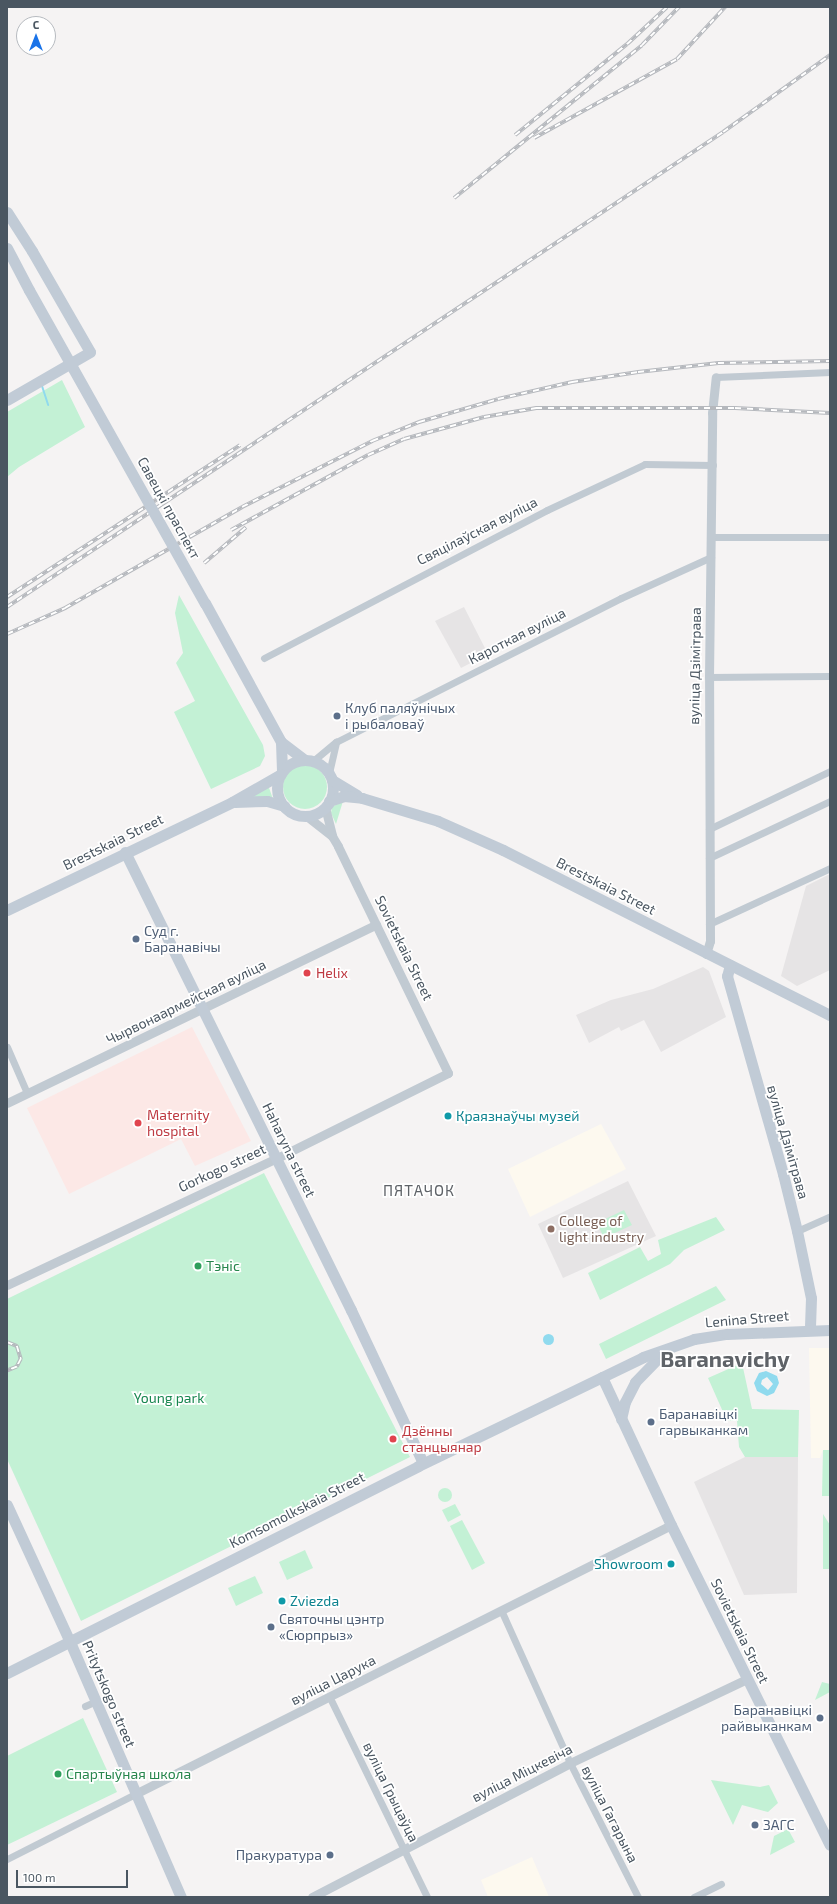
<!DOCTYPE html>
<html>
<head>
<meta charset="utf-8">
<style>
  body { margin:0 }
  #map { position:relative; width:837px; height:1904px; overflow:hidden; background:#f5f3f3; font-family:"Exo 2",sans-serif }
  div>[style] { position:absolute }
  [style*='--x'] { left:calc(var(--x)*1px); top:calc(var(--y)*1px); width:calc(var(--w)*1px); rotate:calc(var(--a)*1deg) }
  .commercial>* { inset:0; background:#fdf9ef }
  .education>* { inset:0; background:#e6e4e5 }
  .medical>* { inset:0; background:#fce8e6 }
  .green>* { inset:0; background:#c3f1d5 }
  .round { border-radius:50% }
  .water>* { inset:0; background:#90daee }
  .stream>* { height:2px; margin:-1px; padding:0 1px; transform-origin:1px; border-radius:1px; background:#90daee }
  .minor>* { height:7px; margin:-3.5px; padding:0 3.5px; transform-origin:3.5px; border-radius:3.5px; background:#c1cad2 }
  .tertiary>* { height:9px; margin:-4.5px; padding:0 4.5px; transform-origin:4.5px; border-radius:4.5px; background:#c1cad2 }
  .secondary>* { height:11px; margin:-5.5px; padding:0 5.5px; transform-origin:5.5px; border-radius:5.5px; background:#c1cbd6 }
  .secondary>.ring { margin:-5.5px; padding:0; box-sizing:content-box; background:none; border:11px solid #c1cbd6; border-radius:50% }
  .rail>* { height:3.5px; margin-top:-1.75px; transform-origin:0; background:repeating-linear-gradient(90deg,#fff 0 6px,#b5b8bd 0 12px); box-sizing:border-box; border-block:1px solid #b5b8bd }
  .secondary-bridge>* { height:11px; margin:-5.5px; padding:0 5.5px; transform-origin:5.5px; border-radius:5.5px; background:#c1cbd6 }
  .dots>* { width:11px; height:11px; translate:-50% -50%; box-sizing:border-box; border:2px solid #fff; border-radius:50% }
  span { translate:-50% -50%; white-space:nowrap; text-align:center; line-height:1.15; -webkit-text-stroke:3.5px #fff; paint-order:stroke }
  .street-label { font-size:14px; color:#4a5661 }
  .service-label { font-size:14px; color:#4e5e75 }
  .left { translate:0 -50%; text-align:left }
  .right { translate:-100% -50%; text-align:right }
  .health-label { font-size:14px; color:#be3a42 }
  .culture-label { font-size:14px; color:#0d838f }
  .education-label { font-size:14px; color:#785e54 }
  .leisure-label { font-size:14px; color:#27864d }
  .park-label { font-size:14px; color:#17864f }
  .neighbourhood-label { font-size:15px; color:#5f6368; letter-spacing:1px }
  .town-label { font-size:22px; color:#5f6368; font-weight:700 }
  .frame { position:absolute; inset:0; border:8px solid #4a5661; pointer-events:none }
  .north { position:absolute; left:16px; top:16px; width:40px; height:40px; box-sizing:border-box; background:#fff; border:1px solid #b7bbc0; border-radius:50%; rotate:0deg; font-size:11px; font-weight:700; line-height:16px; text-align:center; color:#4a5661 }
  .north::after { content:''; display:block; margin:auto; width:14px; height:18px; background:#1a73e8; clip-path:polygon(50% 0,100% 100%,50% 72%,0 100%) }
  .scale { position:absolute; left:16px; top:1870px; width:112px; height:18px; box-sizing:border-box; border:2px solid #4a5661; border-top:0; padding-left:5px; font-size:12px; line-height:14px; white-space:nowrap; color:#4a5661; -webkit-text-stroke:3px #fff; paint-order:stroke }
</style>
</head>
<body>
<div id="map">
  <div class="commercial">
    <div style="clip-path:polygon(601px 1124px,626px 1169px,530px 1217px,508px 1169px)"></div>
    <div style="clip-path:polygon(809px 1348px,830px 1348px,830px 1450px,823px 1450px,820px 1458px,811px 1458px)"></div>
    <div style="clip-path:polygon(532px 1857px,549px 1897px,488px 1897px,481px 1880px)"></div>
  </div>
  <div class="education">
    <div style="clip-path:polygon(464px 607px,488px 654px,461px 668px,435px 621px)"></div>
    <div style="clip-path:polygon(830px 874px,830px 970px,797px 986px,781px 976px,806px 886px)"></div>
    <div style="clip-path:polygon(703px 967px,709px 971px,726px 1017px,661px 1052px,644px 1020px,621px 1031px,619px 1027px,589px 1043px,576px 1015px,611px 1000px,653px 989px)"></div>
    <div style="clip-path:polygon(628px 1181px,656px 1236px,563px 1278px,538px 1224px)"></div>
    <div style="clip-path:polygon(745px 1457px,798px 1457px,797px 1593px,744px 1595px,694px 1482px)"></div>
  </div>
  <div class="medical">
    <div style="clip-path:polygon(192px 1027px,251px 1141px,195px 1166px,181px 1139px,69px 1194px,27px 1108px)"></div>
  </div>
  <div class="green">
    <div style="clip-path:polygon(62px 380px,85px 427px,19px 467px,7px 477px,7px 412px)"></div>
    <div style="clip-path:polygon(179px 595px,263px 745px,265px 756px,260px 766px,211px 789px,174px 712px,195px 701px,176px 663px,183px 653px,175px 613px)"></div>
    <div class="round" style="left:283px;top:765px;width:44px;height:44px"></div>
    <div style="clip-path:polygon(268px 785px,273px 799px,246px 797px)"></div>
    <div style="clip-path:polygon(343px 801px,336px 824px,331px 813px,332px 807px)"></div>
    <div style="clip-path:polygon(264px 1173px,410px 1457px,81px 1621px,7px 1459px,7px 1299px)"></div>
    <div style="clip-path:polygon(624px 1210px,632px 1225px,604px 1238px,597px 1223px)"></div>
    <div style="clip-path:polygon(716px 1217px,725px 1230px,684px 1250px,670px 1264px,600px 1300px,588px 1273px,640px 1247px,648px 1261px,661px 1254px,658px 1240px)"></div>
    <div style="clip-path:polygon(716px 1286px,726px 1300px,606px 1359px,599px 1344px)"></div>
    <div style="clip-path:polygon(742px 1363px,752px 1409px,799px 1410px,798px 1457px,745px 1457px,739px 1447px,737px 1421px,727px 1421px,708px 1378px)"></div>
    <div style="clip-path:polygon(823px 1450px,830px 1450px,830px 1496px,822px 1496px)"></div>
    <div class="round" style="left:438px;top:1488px;width:14px;height:14px"></div>
    <div style="clip-path:polygon(455px 1504px,461px 1515px,448px 1522px,442px 1510px)"></div>
    <div style="clip-path:polygon(823px 1514px,830px 1525px,830px 1569px,823px 1569px)"></div>
    <div style="clip-path:polygon(462px 1520px,485px 1563px,472px 1570px,450px 1526px)"></div>
    <div style="clip-path:polygon(305px 1550px,313px 1568px,287px 1580px,279px 1562px)"></div>
    <div style="clip-path:polygon(255px 1576px,263px 1593px,236px 1606px,228px 1588px)"></div>
    <div style="clip-path:polygon(822px 1682px,830px 1684px,830px 1692px,815px 1700px)"></div>
    <div style="clip-path:polygon(83px 1718px,117px 1792px,7px 1845px,7px 1756px)"></div>
    <div style="clip-path:polygon(711px 1780px,760px 1787px,769px 1785px,778px 1803px,768px 1812px,742px 1805px,733px 1825px)"></div>
    <div style="clip-path:polygon(788px 1829px,795px 1842px,770px 1855px,774px 1836px)"></div>
  </div>
  <div class="water">
    <div class="round" style="left:542.5px;top:1333.5px;width:11px;height:11px"></div>
    <div style="clip-path:polygon(evenodd,766px 1371px,777px 1376px,779px 1383px,774px 1393px,767px 1396px,757px 1391px,754px 1383px,759px 1373px,766px 1371px,767px 1377px,773px 1384px,768px 1390px,761px 1384px,762px 1380px,767px 1377px)"></div>
  </div>
  <div class="stream">
    <div style="--x:42;--y:386;--w:20;--a:72"></div>
  </div>
  <div class="minor">
    <div style="--x:716;--y:377;--w:114;--a:-2.5"></div>
    <div style="--x:712;--y:537;--w:118;--a:0"></div>
    <div style="--x:264;--y:658;--w:319;--a:-27.6"></div>
    <div style="--x:547;--y:510;--w:108;--a:-25.1"></div>
    <div style="--x:645;--y:464;--w:68;--a:0.8"></div>
    <div style="--x:709;--y:677;--w:121;--a:-0.5"></div>
    <div style="--x:313;--y:761;--w:30;--a:-40"></div>
    <div style="--x:336;--y:742;--w:319;--a:-26.8"></div>
    <div style="--x:621;--y:598;--w:99;--a:-24.5"></div>
    <div style="--x:329;--y:773;--w:32;--a:-77"></div>
    <div style="--x:709;--y:829;--w:134;--a:-25.6"></div>
    <div style="--x:709;--y:858;--w:134;--a:-25.2"></div>
    <div style="--x:709;--y:924;--w:133;--a:-24.8"></div>
    <div style="--x:7;--y:1047;--w:50;--a:66.5"></div>
    <div style="--x:797;--y:1231;--w:36;--a:-24"></div>
    <div style="--x:501;--y:1610;--w:168;--a:65.7"></div>
    <div style="--x:570;--y:1763;--w:150;--a:63.1"></div>
    <div style="--x:330;--y:1698;--w:221;--a:64"></div>
    <div style="--x:85;--y:1706;--w:12;--a:-24"></div>
    <div style="--x:7;--y:1859;--w:144;--a:-26.9"></div>
    <div style="--x:694;--y:1897;--w:30;--a:-26"></div>
  </div>
  <div class="tertiary">
    <div style="--x:325;--y:807;--w:30;--a:76"></div>
    <div style="--x:706;--y:954;--w:14;--a:-73"></div>
    <div style="--x:710;--y:941;--w:264;--a:-90.2"></div>
    <div style="--x:709;--y:677;--w:264;--a:-89.3"></div>
    <div style="--x:712;--y:413;--w:36;--a:-84"></div>
    <div style="--x:7;--y:1103;--w:410;--a:-25.8"></div>
    <div style="--x:7;--y:1285;--w:307;--a:-25.2"></div>
    <div style="--x:285;--y:1154;--w:182;--a:-26.4"></div>
    <div style="--x:448;--y:1073;--w:252;--a:-115.9"></div>
    <div style="--x:338;--y:846;--w:12;--a:-121"></div>
    <div style="--x:332;--y:836;--w:34;--a:-142"></div>
    <div style="--x:135;--y:1794;--w:600;--a:-26.65"></div>
    <div style="--x:312;--y:1897;--w:291;--a:-27.4"></div>
    <div style="--x:570;--y:1763;--w:196;--a:-25.4"></div>
  </div>
  <div class="secondary">
    <div style="--x:7;--y:212;--w:46;--a:57.3"></div>
    <div style="--x:32;--y:251;--w:116;--a:60.1"></div>
    <div style="--x:90;--y:352;--w:96;--a:150"></div>
    <div style="--x:7;--y:248;--w:47;--a:62.4"></div>
    <div style="--x:205;--y:603;--w:158;--a:61.3"></div>
    <div style="--x:281;--y:742;--w:30;--a:37"></div>
    <div style="--x:281;--y:742;--w:30;--a:88"></div>
    <div class="ring" style="left:277px;top:760px;width:45px;height:45px"></div>
    <div style="--x:332;--y:780;--w:29;--a:31"></div>
    <div style="--x:329;--y:801;--w:16;--a:-18"></div>
    <div style="--x:344;--y:796;--w:18;--a:6"></div>
    <div style="--x:362;--y:798;--w:79;--a:16.8"></div>
    <div style="--x:438;--y:821;--w:71;--a:24"></div>
    <div style="--x:503;--y:850;--w:366;--a:26.8"></div>
    <div style="--x:235;--y:802;--w:32;--a:-2"></div>
    <div style="--x:267;--y:801;--w:18;--a:16"></div>
    <div style="--x:125;--y:852;--w:511;--a:63.74"></div>
    <div style="--x:351;--y:1310;--w:169;--a:64.8"></div>
    <div style="--x:7;--y:910;--w:250;--a:-25.6"></div>
    <div style="--x:232;--y:802;--w:56;--a:-29.7"></div>
    <div style="--x:730;--y:965;--w:11;--a:105"></div>
    <div style="--x:727;--y:976;--w:206;--a:74.2"></div>
    <div style="--x:783;--y:1174;--w:59;--a:76.2"></div>
    <div style="--x:797;--y:1231;--w:68;--a:78.2"></div>
    <div style="--x:811;--y:1298;--w:32;--a:92"></div>
    <div style="--x:602;--y:1377;--w:163;--a:65"></div>
    <div style="--x:671;--y:1525;--w:357;--a:63.6"></div>
    <div style="--x:621;--y:1419;--w:17;--a:-77"></div>
    <div style="--x:625;--y:1402;--w:22;--a:-63"></div>
    <div style="--x:635;--y:1382;--w:43;--a:-45.9"></div>
    <div style="--x:7;--y:1505;--w:151;--a:65.3"></div>
    <div style="--x:70;--y:1642;--w:278;--a:66.5"></div>
    <div style="--x:7;--y:1673;--w:460;--a:-26.7"></div>
    <div style="--x:418;--y:1466;--w:250;--a:-25.8"></div>
    <div style="--x:643;--y:1357;--w:54;--a:-19.4"></div>
    <div style="--x:694;--y:1339;--w:33;--a:-9"></div>
    <div style="--x:727;--y:1334;--w:103;--a:-2.2"></div>
  </div>
  <div class="rail">
    <div style="--x:515;--y:135;--w:144;--a:-39.1"></div>
    <div style="--x:627;--y:44;--w:54;--a:-42.8"></div>
    <div style="--x:534;--y:138;--w:163;--a:-28.9"></div>
    <div style="--x:677;--y:59;--w:71;--a:-47.3"></div>
    <div style="--x:454;--y:198;--w:242;--a:-39.1"></div>
    <div style="--x:642;--y:45;--w:53;--a:-45.8"></div>
    <div style="--x:231;--y:530;--w:156;--a:-28.7"></div>
    <div style="--x:368;--y:455;--w:39;--a:-24"></div>
    <div style="--x:404;--y:439;--w:83;--a:-15.4"></div>
    <div style="--x:484;--y:417;--w:53;--a:-9.8"></div>
    <div style="--x:536;--y:408;--w:199;--a:0"></div>
    <div style="--x:735;--y:408;--w:95;--a:3"></div>
    <div style="--x:204;--y:563;--w:55;--a:-40.6"></div>
    <div style="--x:7;--y:597;--w:278;--a:-33.1"></div>
    <div style="--x:7;--y:607;--w:859;--a:-33.56"></div>
    <div style="--x:723;--y:132;--w:132;--a:-35.7"></div>
    <div style="--x:7;--y:634;--w:64;--a:-24.1"></div>
    <div style="--x:65;--y:608;--w:204;--a:-29.7"></div>
    <div style="--x:242;--y:507;--w:146;--a:-26.9"></div>
    <div style="--x:372;--y:441;--w:51;--a:-22"></div>
    <div style="--x:419;--y:422;--w:82;--a:-16.2"></div>
    <div style="--x:498;--y:399;--w:76;--a:-12.9"></div>
    <div style="--x:572;--y:382;--w:67;--a:-8.6"></div>
    <div style="--x:638;--y:372;--w:81;--a:-6.4"></div>
    <div style="--x:718;--y:363;--w:112;--a:-1"></div>
    <div style="--x:7;--y:1342;--w:11;--a:22"></div>
    <div style="--x:17;--y:1346;--w:14;--a:73"></div>
    <div style="--x:21;--y:1359;--w:9;--a:117"></div>
    <div style="--x:17;--y:1367;--w:11;--a:158"></div>
  </div>
  <div class="secondary-bridge">
    <div style="--x:29;--y:290;--w:359;--a:60.7"></div>
  </div>
  <div class="dots">
    <div style="left:337px;top:716px;background:#5c6f8a"></div>
    <div style="left:136px;top:939px;background:#5c6f8a"></div>
    <div style="left:307px;top:973px;background:#e0444e"></div>
    <div style="left:448px;top:1116px;background:#0f9aa8"></div>
    <div style="left:138px;top:1123px;background:#e0444e"></div>
    <div style="left:551px;top:1229px;background:#8d6e63"></div>
    <div style="left:198px;top:1266px;background:#2e9e5b"></div>
    <div style="left:651px;top:1422px;background:#5c6f8a"></div>
    <div style="left:393px;top:1439px;background:#e0444e"></div>
    <div style="left:671px;top:1564px;background:#0f9aa8"></div>
    <div style="left:282px;top:1601px;background:#0f9aa8"></div>
    <div style="left:271px;top:1627px;background:#5c6f8a"></div>
    <div style="left:820px;top:1718px;background:#5c6f8a"></div>
    <div style="left:58px;top:1774px;background:#2e9e5b"></div>
    <div style="left:755px;top:1825px;background:#5c6f8a"></div>
    <div style="left:330px;top:1855px;background:#5c6f8a"></div>
  </div>
  <div class="street-label">
    <span style="left:169px;top:508px;rotate:61deg">Савецкі праспект</span>
    <span style="left:477px;top:531px;rotate:-27deg">Свяцілаўская вуліца</span>
    <span style="left:517px;top:636px;rotate:-27deg">Кароткая вуліца</span>
    <span style="left:695px;top:666px;rotate:-89deg">вуліца Дзімітрава</span>
    <span style="left:113px;top:842px;rotate:-26deg">Brestskaia Street</span>
    <span style="left:606px;top:886px;rotate:27deg">Brestskaia Street</span>
    <span style="left:404px;top:948px;rotate:64deg">Sovietskaia Street</span>
    <span style="left:186px;top:1002px;rotate:-26deg">Чырвонаармейская вуліца</span>
    <span style="left:788px;top:1142px;rotate:74deg">вуліца Дзімітрава</span>
    <span style="left:289px;top:1150px;rotate:64deg">Haharyna street</span>
    <span style="left:222px;top:1168px;rotate:-25deg">Gorkogo street</span>
    <span style="left:747px;top:1319px;rotate:-5deg">Lenina Street</span>
    <span style="left:297px;top:1510px;rotate:-27deg">Komsomolkskaia Street</span>
    <span style="left:740px;top:1631px;rotate:64deg">Sovietskaia Street</span>
    <span style="left:333px;top:1680px;rotate:-27deg">вуліца Царука</span>
    <span style="left:109px;top:1694px;rotate:67deg">Pritytskogo street</span>
    <span style="left:522px;top:1773px;rotate:-27deg">вуліца Міцкевіча</span>
    <span style="left:391px;top:1792px;rotate:64deg">вуліца Грыцаўца</span>
    <span style="left:610px;top:1814px;rotate:63deg">вуліца Гагарына</span>
  </div>
  <div class="service-label">
    <span class="left" style="left:345px;top:716px">Клуб паляўнічых<br>і рыбаловаў</span>
    <span class="left" style="left:144px;top:939px">Суд г.<br>Баранавічы</span>
    <span class="left" style="left:659px;top:1422px">Баранавіцкі<br>гарвыканкам</span>
    <span class="left" style="left:279px;top:1627px">Святочны цэнтр<br>«Сюрпрыз»</span>
    <span class="right" style="left:812px;top:1718px">Баранавіцкі<br>райвыканкам</span>
    <span class="left" style="left:763px;top:1825px">ЗАГС</span>
    <span class="right" style="left:322px;top:1855px">Пракуратура</span>
  </div>
  <div class="health-label">
    <span class="left" style="left:316px;top:973px">Helix</span>
    <span class="left" style="left:147px;top:1123px">Maternity<br>hospital</span>
    <span class="left" style="left:402px;top:1439px">Дзённы<br>станцыянар</span>
  </div>
  <div class="culture-label">
    <span class="left" style="left:456px;top:1116px">Краязнаўчы музей</span>
    <span class="right" style="left:663px;top:1564px">Showroom</span>
    <span class="left" style="left:290px;top:1601px">Zviezda</span>
  </div>
  <div class="education-label">
    <span class="left" style="left:559px;top:1229px">College of<br>light industry</span>
  </div>
  <div class="leisure-label">
    <span class="left" style="left:206px;top:1266px">Тэніс</span>
    <span class="left" style="left:66px;top:1774px">Спартыўная школа</span>
  </div>
  <div class="park-label">
    <span style="left:169px;top:1398px">Young park</span>
  </div>
  <div class="neighbourhood-label">
    <span style="left:419px;top:1191px">ПЯТАЧОК</span>
  </div>
  <div class="town-label">
    <span style="left:725px;top:1359px">Baranavichy</span>
  </div>
  <div class="frame"></div>
  <div class="north">С</div>
  <div class="scale">100 m</div>
</div>
</body>
</html>
